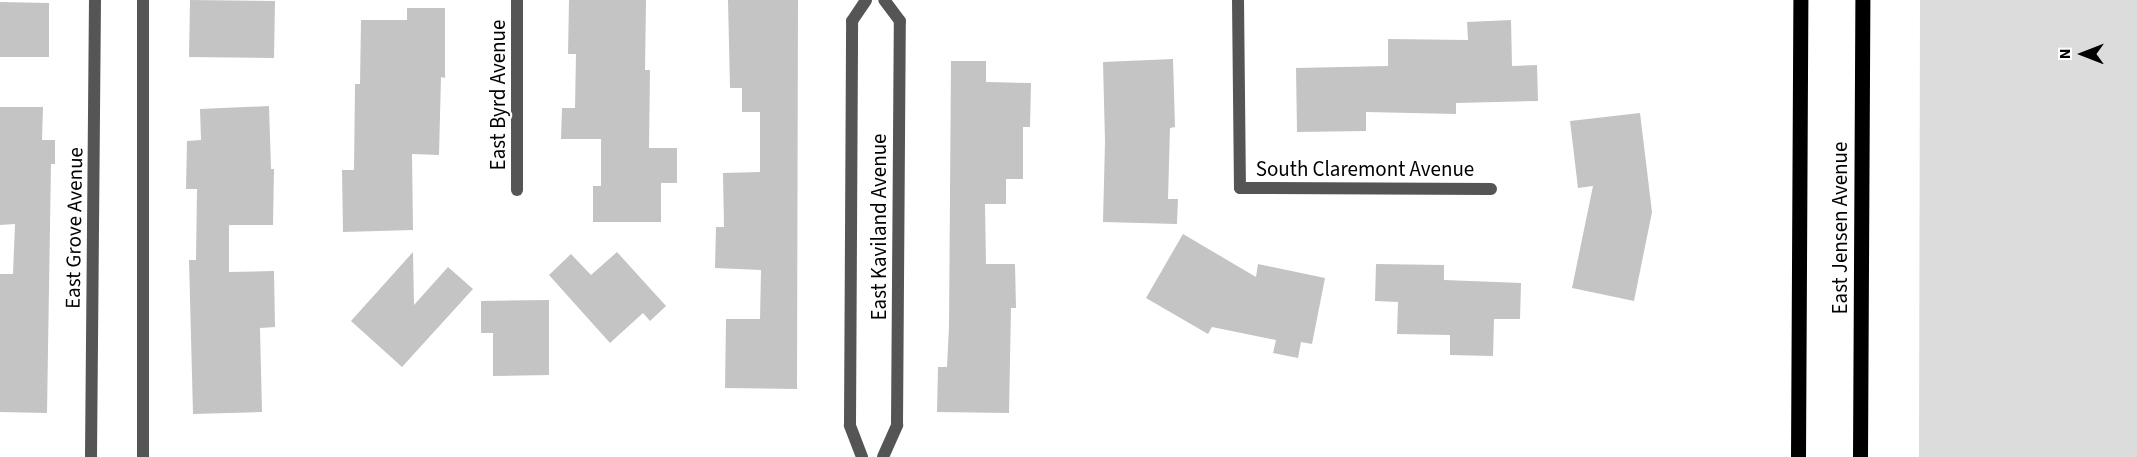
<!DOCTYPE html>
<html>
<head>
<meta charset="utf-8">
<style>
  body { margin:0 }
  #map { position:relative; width:2137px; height:457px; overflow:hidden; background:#fff; font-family:"Source Sans 3",sans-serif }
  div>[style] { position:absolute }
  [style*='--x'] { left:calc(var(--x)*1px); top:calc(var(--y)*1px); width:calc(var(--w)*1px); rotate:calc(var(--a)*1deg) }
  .green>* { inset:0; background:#dcdcdc }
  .building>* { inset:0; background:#c4c4c4 }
  .street>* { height:12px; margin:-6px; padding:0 6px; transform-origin:6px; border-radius:6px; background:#555 }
  .primary>* { height:15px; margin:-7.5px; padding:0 7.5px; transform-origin:7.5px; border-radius:7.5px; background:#000 }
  span { translate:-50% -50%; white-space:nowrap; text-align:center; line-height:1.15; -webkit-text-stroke:4.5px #fff; paint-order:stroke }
  .street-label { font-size:21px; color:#000 }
  .north { position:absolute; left:2053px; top:24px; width:60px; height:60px; -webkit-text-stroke:4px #fff; paint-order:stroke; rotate:270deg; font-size:16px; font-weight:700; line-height:24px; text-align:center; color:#000 }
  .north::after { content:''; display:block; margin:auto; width:21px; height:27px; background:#000; clip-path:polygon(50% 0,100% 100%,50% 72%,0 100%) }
</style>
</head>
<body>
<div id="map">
  <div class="green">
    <div style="clip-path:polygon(1920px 0,2137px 0,2137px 457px,1919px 457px)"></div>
  </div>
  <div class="building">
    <div style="clip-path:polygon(190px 0,275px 1px,274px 58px,189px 57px)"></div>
    <div style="clip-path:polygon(569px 0,646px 0,645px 70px,650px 70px,649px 148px,677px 148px,677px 183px,661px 183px,661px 222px,593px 222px,593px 186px,601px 186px,601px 139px,561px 139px,562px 108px,575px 108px,576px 54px,568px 54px)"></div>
    <div style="clip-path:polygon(728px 0,798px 0,797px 389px,725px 388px,726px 319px,760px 319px,761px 270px,715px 268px,716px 227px,724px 227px,723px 173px,760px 172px,760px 112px,742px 112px,742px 88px,730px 88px)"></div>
    <div style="clip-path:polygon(0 2px,49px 3px,49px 57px,0 57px)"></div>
    <div style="clip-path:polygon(407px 8px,445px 8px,445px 78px,441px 77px,439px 155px,412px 154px,413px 230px,343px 232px,342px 170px,354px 170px,355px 84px,360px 84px,361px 20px,407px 20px)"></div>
    <div style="clip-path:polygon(1511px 20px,1512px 66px,1537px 65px,1538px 101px,1456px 103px,1456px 114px,1366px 112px,1366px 131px,1297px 132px,1296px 68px,1388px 66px,1388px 39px,1468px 40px,1467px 22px)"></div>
    <div style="clip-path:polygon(1173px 59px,1175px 127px,1170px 128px,1168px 199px,1178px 199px,1177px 224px,1103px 222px,1105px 142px,1103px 62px)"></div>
    <div style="clip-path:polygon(951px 61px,986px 61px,986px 82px,1031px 83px,1030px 127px,1023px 127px,1023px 179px,1006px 179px,1006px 204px,985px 204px,986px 264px,1015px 264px,1016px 308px,1011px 308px,1009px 413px,937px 412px,938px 367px,947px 367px,949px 326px)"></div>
    <div style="clip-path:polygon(269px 106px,271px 169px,274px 169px,273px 225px,229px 225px,229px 272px,274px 271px,275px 327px,260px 328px,262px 412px,193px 414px,189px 260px,196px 260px,197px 189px,186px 189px,187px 141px,201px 140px,200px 109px)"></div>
    <div style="clip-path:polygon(0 107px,43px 107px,42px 140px,55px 140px,55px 164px,51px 164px,47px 413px,0 412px,0 274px,13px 274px,15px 224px,0 225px)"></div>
    <div style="clip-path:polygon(1640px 113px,1652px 212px,1634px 301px,1572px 288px,1593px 186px,1578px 188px,1570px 121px)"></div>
    <div style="clip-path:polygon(1183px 234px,1256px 277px,1258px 264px,1325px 278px,1312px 344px,1301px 342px,1298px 358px,1273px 353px,1276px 340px,1212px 327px,1208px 334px,1146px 298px)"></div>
    <div style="clip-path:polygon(413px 252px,414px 305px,448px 267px,473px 289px,402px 367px,351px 321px)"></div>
    <div style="clip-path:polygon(617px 252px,666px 306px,650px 321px,643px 313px,610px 343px,549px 275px,571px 254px,591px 275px)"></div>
    <div style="clip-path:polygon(1376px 264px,1444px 265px,1444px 280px,1521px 283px,1520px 319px,1494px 319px,1493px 356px,1450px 355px,1450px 335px,1397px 334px,1398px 302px,1375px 301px)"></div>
    <div style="clip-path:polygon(549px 300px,549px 375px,493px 376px,493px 333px,481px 333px,481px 301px)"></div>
  </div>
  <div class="street">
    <div style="--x:143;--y:0;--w:457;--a:90"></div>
    <div style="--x:517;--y:0;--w:190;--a:90"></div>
    <div style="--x:1238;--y:0;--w:188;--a:89.4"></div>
    <div style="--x:1240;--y:188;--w:251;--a:0.2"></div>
    <div style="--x:91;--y:457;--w:457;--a:-89.5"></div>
    <div style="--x:862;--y:457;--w:34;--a:-111"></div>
    <div style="--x:850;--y:425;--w:404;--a:-89.7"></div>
    <div style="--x:852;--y:21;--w:25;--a:-56"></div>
    <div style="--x:883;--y:457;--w:35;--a:-66"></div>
    <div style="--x:897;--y:425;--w:404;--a:-89.6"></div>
    <div style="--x:900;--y:21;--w:26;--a:-127"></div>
  </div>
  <div class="primary">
    <div style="--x:1798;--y:457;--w:457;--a:-89.7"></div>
    <div style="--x:1860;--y:457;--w:457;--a:-89.7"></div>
  </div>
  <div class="street-label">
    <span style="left:498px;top:95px;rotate:-90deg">East Byrd Avenue</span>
    <span style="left:1365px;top:169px">South Claremont Avenue</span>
    <span style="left:879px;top:227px;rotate:-90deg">East Kaviland Avenue</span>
    <span style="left:74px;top:228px;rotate:-89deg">East Grove Avenue</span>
    <span style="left:1840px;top:228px;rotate:-90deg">East Jensen Avenue</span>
  </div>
  <div class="north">N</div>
</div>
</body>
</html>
